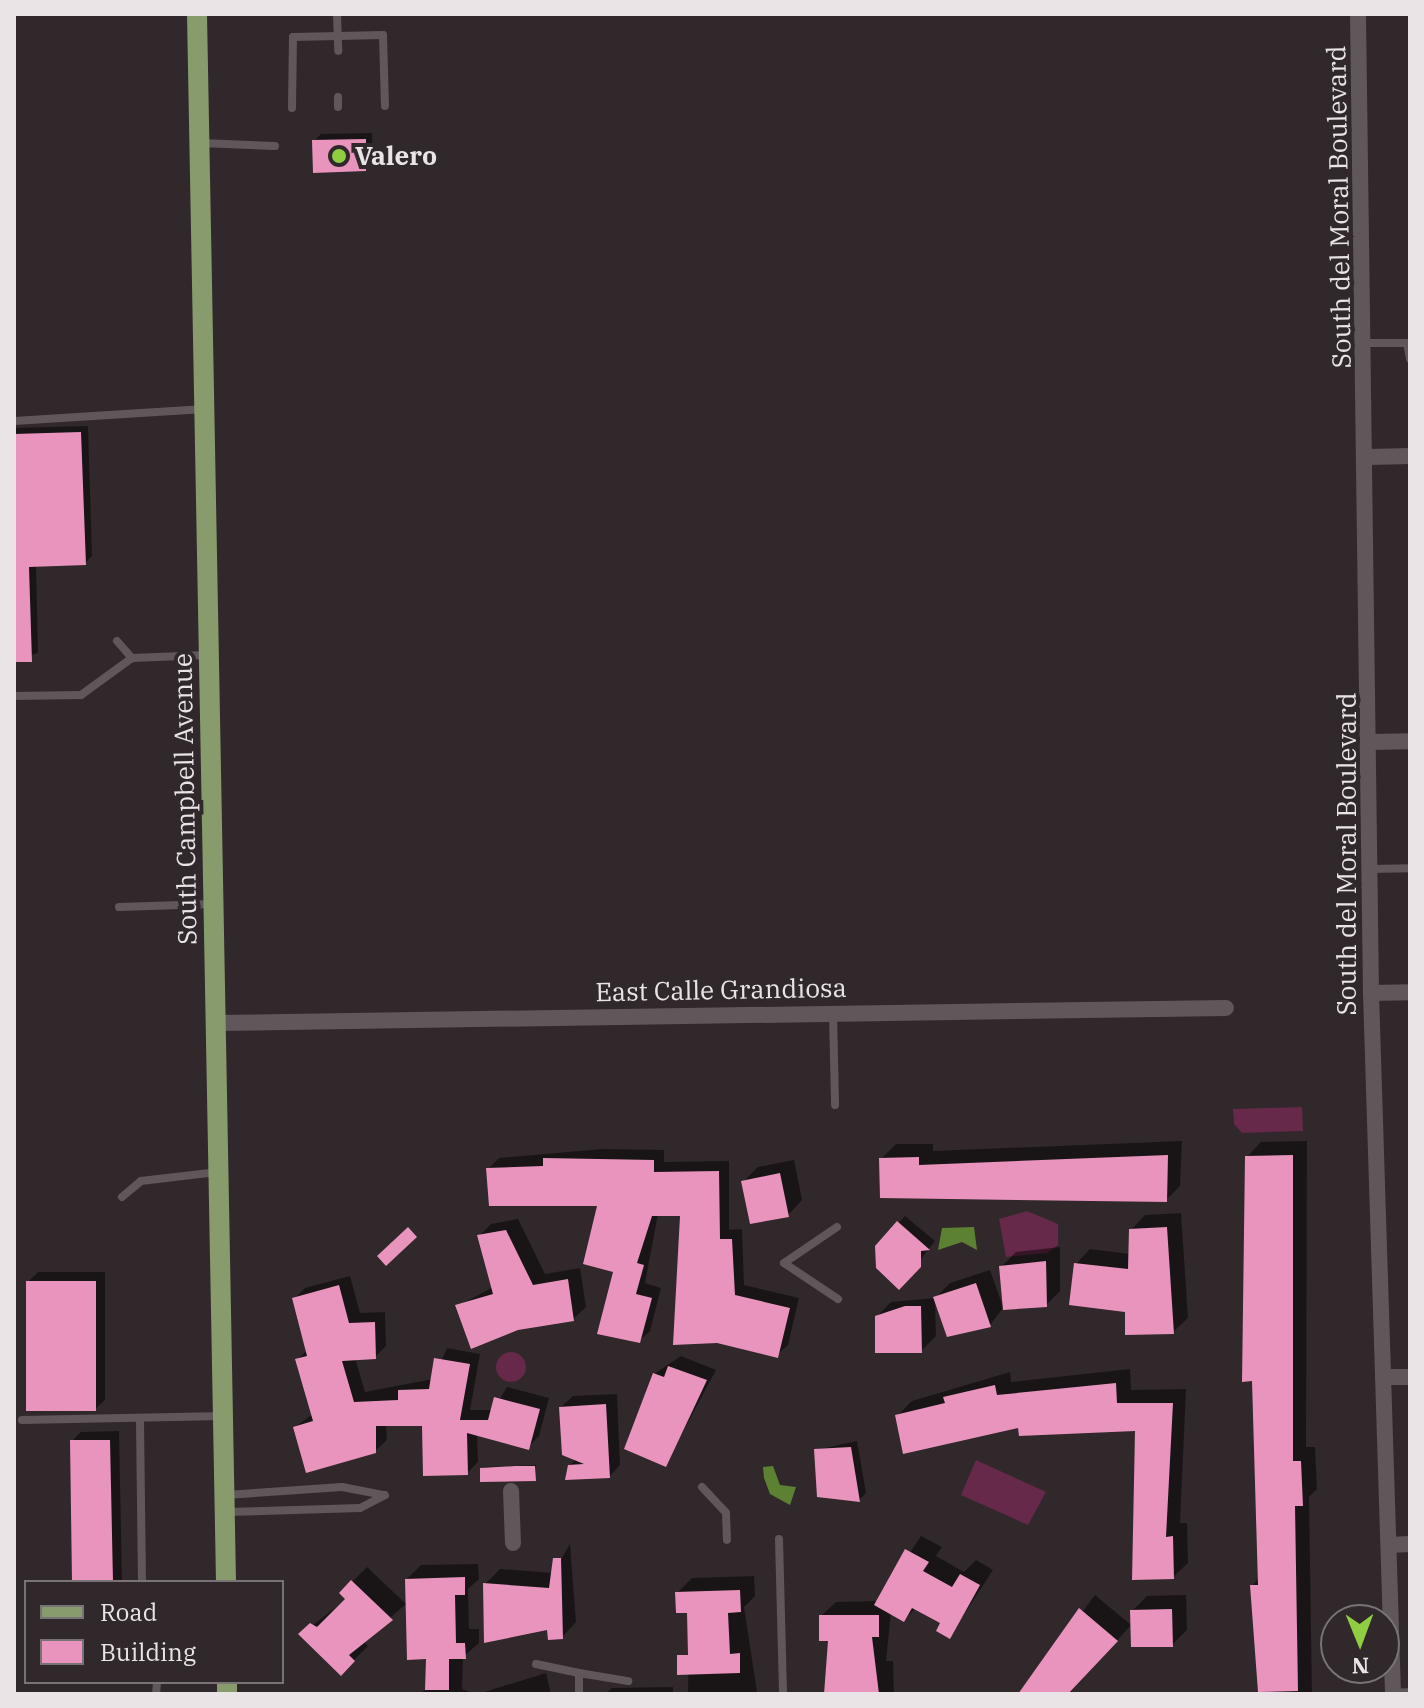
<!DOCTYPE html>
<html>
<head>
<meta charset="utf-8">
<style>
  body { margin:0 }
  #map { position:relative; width:1424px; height:1708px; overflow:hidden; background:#30282b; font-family:"IBM Plex Serif",serif }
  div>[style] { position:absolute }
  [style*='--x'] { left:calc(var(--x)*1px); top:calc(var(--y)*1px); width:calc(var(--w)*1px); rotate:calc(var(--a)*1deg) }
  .green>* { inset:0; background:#662949 }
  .round { border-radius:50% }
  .water>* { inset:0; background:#5d8133 }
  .shadow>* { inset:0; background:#0007 }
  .building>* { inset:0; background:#e994bd }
  .lane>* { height:8px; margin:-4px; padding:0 4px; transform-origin:4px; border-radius:4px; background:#60575b }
  .street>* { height:16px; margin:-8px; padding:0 8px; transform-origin:8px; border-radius:8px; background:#60575b }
  .primary>* { height:20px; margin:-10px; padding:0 10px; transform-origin:10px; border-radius:10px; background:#879b6c }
  .dots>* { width:22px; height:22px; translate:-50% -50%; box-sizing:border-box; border:4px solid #30282b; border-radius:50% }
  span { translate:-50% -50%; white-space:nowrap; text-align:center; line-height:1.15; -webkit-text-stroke:8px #30282b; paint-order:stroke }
  .poi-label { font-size:26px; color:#eae4e7; font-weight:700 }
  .left { translate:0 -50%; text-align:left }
  .street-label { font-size:26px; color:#eae4e7 }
  .frame { position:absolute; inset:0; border:16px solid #eae4e7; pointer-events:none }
  .legend { position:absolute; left:24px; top:1580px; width:260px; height:104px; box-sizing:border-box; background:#30282b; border:2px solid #7a7376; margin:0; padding:10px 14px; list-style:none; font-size:24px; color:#eae4e7 }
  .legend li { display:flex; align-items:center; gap:16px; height:40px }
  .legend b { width:40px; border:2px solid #7a7376 }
  .north { position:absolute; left:1320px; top:1604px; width:80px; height:80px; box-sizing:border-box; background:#30282b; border:2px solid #7a7376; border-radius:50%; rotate:179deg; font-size:22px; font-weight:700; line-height:32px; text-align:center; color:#eae4e7 }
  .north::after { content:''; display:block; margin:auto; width:28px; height:36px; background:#90cd40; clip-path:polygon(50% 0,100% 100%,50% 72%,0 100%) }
</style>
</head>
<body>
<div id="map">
  <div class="green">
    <div style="clip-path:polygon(1302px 1107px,1303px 1131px,1242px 1133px,1234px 1124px,1233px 1109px)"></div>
    <div style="clip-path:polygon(1027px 1211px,1058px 1224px,1058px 1245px,1047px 1253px,1006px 1257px,999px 1219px)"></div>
    <div class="round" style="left:496px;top:1352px;width:30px;height:30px"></div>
    <div style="clip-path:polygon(976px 1460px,1046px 1492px,1028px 1525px,961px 1495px)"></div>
  </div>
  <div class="water">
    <div style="clip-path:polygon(974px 1227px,977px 1250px,962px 1242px,938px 1250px,942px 1228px)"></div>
    <div style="clip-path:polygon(773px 1466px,780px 1485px,796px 1487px,790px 1505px,770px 1494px,764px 1478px,763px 1467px)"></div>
  </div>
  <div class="shadow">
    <div style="clip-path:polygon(372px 133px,373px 162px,366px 169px,314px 141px,321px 134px)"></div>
    <div style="clip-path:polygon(88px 426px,92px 556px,85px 563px,36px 565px,38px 653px,14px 660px,14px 428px)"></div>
    <div style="clip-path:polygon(1182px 1141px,1180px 1186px,1166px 1200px,881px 1196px,881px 1159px,896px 1144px,933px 1144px,933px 1151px)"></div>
    <div style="clip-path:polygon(1307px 1141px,1306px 1447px,1315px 1447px,1317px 1489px,1309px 1497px,1312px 1694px,1261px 1694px,1252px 1586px,1259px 1578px,1247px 1157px,1261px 1142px)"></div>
    <div style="clip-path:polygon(602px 1149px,664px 1150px,664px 1162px,729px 1161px,729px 1230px,742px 1229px,744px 1285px,799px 1298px,788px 1345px,777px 1355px,717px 1341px,682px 1214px,658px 1214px,645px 1283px,661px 1288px,650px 1331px,639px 1341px,599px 1204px,488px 1169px,499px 1158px)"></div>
    <div style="clip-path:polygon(794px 1160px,802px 1200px,788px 1215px,743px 1182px,758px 1167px)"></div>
    <div style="clip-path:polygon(1181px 1213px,1188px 1318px,1173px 1332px,1126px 1310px,1076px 1264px,1090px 1249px,1130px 1254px,1131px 1230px,1145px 1215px)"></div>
    <div style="clip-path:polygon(905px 1216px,935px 1241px,899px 1287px,877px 1247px)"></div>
    <div style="clip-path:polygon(518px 1219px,545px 1274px,580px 1268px,586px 1307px,573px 1319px,458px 1306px,493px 1287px,479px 1236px,491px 1224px)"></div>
    <div style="clip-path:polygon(1060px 1247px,1060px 1291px,1046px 1305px,1003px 1308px,990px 1325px,935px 1299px,936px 1336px,921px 1351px,877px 1316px,891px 1302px,935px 1298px,950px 1283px,990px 1270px,1003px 1307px,1002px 1266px,1016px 1252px)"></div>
    <div style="clip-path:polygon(38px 1272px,105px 1272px,105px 1400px,95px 1409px,28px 1282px)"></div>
    <div style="clip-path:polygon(350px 1276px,360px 1313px,385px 1312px,386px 1346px,375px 1357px,355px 1358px,365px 1392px,433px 1379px,447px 1348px,480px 1354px,470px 1410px,493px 1410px,507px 1387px,549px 1398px,539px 1436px,528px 1447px,477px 1434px,478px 1462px,467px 1473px,424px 1423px,386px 1424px,387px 1440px,375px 1451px,295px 1427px,313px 1414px,297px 1360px,308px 1349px,294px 1299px,305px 1288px)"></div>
    <div style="clip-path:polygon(681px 1356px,716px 1370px,665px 1465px,654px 1374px)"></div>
    <div style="clip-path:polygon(1130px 1369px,1131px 1390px,1186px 1389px,1180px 1523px,1187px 1523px,1188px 1563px,1173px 1577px,1137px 1429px,897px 1416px,912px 1401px,1010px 1372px,1011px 1382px)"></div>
    <div style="clip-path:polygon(617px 1394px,620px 1465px,609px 1477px,569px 1466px,576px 1459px,561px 1407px,573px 1396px)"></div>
    <div style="clip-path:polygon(119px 1431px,122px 1582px,74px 1582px,72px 1441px,81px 1432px)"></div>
    <div style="clip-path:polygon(857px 1441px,866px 1493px,859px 1500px,816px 1450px)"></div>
    <div style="clip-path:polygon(536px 1465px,535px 1479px,482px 1468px,484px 1467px)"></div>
    <div style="clip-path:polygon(921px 1536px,942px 1547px,936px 1556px,964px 1572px,976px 1560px,993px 1570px,950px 1636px,943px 1622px,916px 1608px,904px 1620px,891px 1612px,886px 1661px,893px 1661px,894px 1694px,858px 1694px,821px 1616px,836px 1602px,878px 1601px)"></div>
    <div style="clip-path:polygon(570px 1544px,576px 1622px,562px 1637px,485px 1584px,500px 1569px,553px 1573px)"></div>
    <div style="clip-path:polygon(478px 1564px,479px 1579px,468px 1589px,469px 1629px,479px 1629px,479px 1643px,463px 1657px,462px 1689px,475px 1694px,415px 1694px,427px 1690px,428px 1657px,407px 1579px,421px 1565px)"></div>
    <div style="clip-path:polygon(367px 1567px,406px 1604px,363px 1641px,368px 1646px,341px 1673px,301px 1634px,347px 1599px,341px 1593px)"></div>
    <div style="clip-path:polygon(754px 1576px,755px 1596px,744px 1607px,757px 1692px,688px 1694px,689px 1611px,677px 1593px,692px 1578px)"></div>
    <div style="clip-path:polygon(1095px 1595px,1131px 1625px,1069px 1694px,1021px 1694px)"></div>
    <div style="clip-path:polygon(1186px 1595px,1187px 1630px,1172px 1645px,1132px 1611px,1147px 1596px)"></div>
    <div style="clip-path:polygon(546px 1673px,551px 1694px,478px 1694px)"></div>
    <div style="clip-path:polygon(673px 1687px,673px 1694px,605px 1694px,612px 1688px)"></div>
  </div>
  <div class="building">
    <div style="clip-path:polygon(366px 139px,366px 171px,313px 173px,312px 140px)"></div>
    <div style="clip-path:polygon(81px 432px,86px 565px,29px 567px,32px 662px,14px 662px,14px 434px)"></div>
    <div style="clip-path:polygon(1168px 1155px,1167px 1202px,880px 1198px,879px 1158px,919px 1157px,919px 1165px)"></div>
    <div style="clip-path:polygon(1293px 1155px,1293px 1461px,1301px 1461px,1303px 1506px,1295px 1506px,1298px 1691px,1258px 1692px,1250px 1585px,1258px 1585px,1252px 1381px,1242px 1382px,1245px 1156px)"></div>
    <div style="clip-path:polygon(543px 1158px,654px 1160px,654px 1172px,719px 1171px,720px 1239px,732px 1239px,735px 1295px,790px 1308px,778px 1358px,717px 1343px,673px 1345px,680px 1216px,652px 1216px,637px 1263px,644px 1265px,636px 1294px,652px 1298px,640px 1343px,597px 1334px,613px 1272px,583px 1264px,597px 1206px,489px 1206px,486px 1168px,543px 1166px)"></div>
    <div style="clip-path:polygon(780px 1173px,789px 1217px,750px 1224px,741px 1181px)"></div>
    <div style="clip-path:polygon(897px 1221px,930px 1250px,921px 1251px,921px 1267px,899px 1290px,876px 1268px,875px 1246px)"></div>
    <div style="clip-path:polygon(408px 1227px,417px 1237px,386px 1266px,377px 1256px)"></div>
    <div style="clip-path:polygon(1167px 1227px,1174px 1334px,1125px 1335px,1125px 1312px,1069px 1305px,1074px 1263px,1128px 1269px,1129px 1229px)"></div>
    <div style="clip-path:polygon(506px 1230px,533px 1285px,568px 1279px,574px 1321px,518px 1330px,471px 1349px,455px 1305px,493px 1294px,477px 1235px)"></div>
    <div style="clip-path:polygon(1046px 1261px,1047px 1307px,1003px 1310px,999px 1266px)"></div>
    <div style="clip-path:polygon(26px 1281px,96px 1281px,96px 1411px,26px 1411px)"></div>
    <div style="clip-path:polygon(976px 1283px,991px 1327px,947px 1337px,933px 1297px)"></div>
    <div style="clip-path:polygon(339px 1285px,349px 1323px,375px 1322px,376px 1359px,342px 1361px,354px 1402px,398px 1400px,398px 1390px,429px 1389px,434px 1358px,470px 1364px,460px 1420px,488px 1420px,494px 1397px,540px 1409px,529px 1450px,467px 1433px,468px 1475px,423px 1476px,422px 1426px,376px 1426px,376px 1453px,306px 1473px,293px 1427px,313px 1421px,295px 1359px,307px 1356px,292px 1298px)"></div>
    <div style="clip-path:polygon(905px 1306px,921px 1306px,922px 1353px,875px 1353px,875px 1316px)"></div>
    <div style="clip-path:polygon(668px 1366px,707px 1380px,666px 1467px,624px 1449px,653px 1373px,664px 1377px)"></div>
    <div style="clip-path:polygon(1116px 1383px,1117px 1403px,1173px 1403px,1166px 1537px,1173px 1536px,1174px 1579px,1132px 1580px,1135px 1431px,1019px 1436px,1018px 1428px,903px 1454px,895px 1415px,945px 1403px,943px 1397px,995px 1385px,997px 1395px)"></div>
    <div style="clip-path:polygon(606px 1404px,610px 1478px,565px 1480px,568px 1465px,584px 1464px,562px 1455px,559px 1407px)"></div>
    <div style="clip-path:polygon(70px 1440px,110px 1440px,113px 1582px,72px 1582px)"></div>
    <div style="clip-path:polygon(851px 1447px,860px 1502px,817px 1497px,814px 1449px)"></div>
    <div style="clip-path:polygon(515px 1466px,535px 1466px,536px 1481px,480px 1482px,480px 1468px)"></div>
    <div style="clip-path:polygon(905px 1549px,929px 1562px,923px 1571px,952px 1587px,960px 1574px,980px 1585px,950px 1639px,936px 1631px,940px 1623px,912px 1608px,904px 1622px,874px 1605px)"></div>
    <div style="clip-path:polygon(553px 1558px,561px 1558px,563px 1639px,548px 1640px,547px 1630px,484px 1643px,483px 1583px,549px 1588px)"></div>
    <div style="clip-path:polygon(465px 1577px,465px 1595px,455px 1595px,456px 1643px,465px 1643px,466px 1659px,449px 1659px,449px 1690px,425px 1690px,426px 1659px,407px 1660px,405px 1579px)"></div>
    <div style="clip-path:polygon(351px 1580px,393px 1620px,349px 1655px,355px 1661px,341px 1676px,298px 1634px,310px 1623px,317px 1627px,345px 1599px,339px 1593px)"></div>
    <div style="clip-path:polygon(740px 1590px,741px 1612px,728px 1613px,730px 1654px,740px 1653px,740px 1673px,677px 1675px,677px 1655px,688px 1655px,687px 1613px,676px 1613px,675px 1592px)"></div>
    <div style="clip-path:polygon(1079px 1608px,1118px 1641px,1068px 1694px,1018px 1694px)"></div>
    <div style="clip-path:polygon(1172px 1609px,1173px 1647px,1131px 1647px,1130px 1610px)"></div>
    <div style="clip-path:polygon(819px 1615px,879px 1615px,879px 1637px,872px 1637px,879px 1694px,824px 1694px,828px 1641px,819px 1641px)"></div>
  </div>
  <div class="lane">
    <div style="--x:337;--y:14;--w:37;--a:88"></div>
    <div style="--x:338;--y:97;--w:10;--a:90"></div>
    <div style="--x:292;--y:108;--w:71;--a:-89.2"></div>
    <div style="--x:293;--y:37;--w:90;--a:-1.3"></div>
    <div style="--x:383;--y:35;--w:71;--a:88.4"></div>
    <div style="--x:201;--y:143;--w:74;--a:2.3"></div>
    <div style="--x:1366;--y:343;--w:41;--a:0"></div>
    <div style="--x:1407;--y:343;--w:16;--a:79"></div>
    <div style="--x:14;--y:421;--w:191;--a:-3.6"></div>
    <div style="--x:117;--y:641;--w:23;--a:49"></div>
    <div style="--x:132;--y:658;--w:75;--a:-2.3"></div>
    <div style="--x:14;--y:696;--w:67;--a:-0.9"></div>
    <div style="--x:81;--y:695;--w:63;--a:-36"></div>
    <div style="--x:1371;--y:869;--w:39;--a:-1"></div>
    <div style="--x:119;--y:907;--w:93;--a:-1.8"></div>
    <div style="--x:833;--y:1014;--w:91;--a:88.7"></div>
    <div style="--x:122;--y:1197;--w:25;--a:-40"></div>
    <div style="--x:141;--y:1181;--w:78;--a:-6.7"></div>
    <div style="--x:837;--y:1227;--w:64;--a:145.8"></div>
    <div style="--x:784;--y:1263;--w:65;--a:33.7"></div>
    <div style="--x:22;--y:1420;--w:202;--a:-1.1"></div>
    <div style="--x:140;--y:1421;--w:161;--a:89.3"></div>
    <div style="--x:702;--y:1487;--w:35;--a:47"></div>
    <div style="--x:726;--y:1513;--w:27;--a:88"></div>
    <div style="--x:226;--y:1495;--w:116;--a:-3.9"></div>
    <div style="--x:342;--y:1487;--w:43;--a:10.8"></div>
    <div style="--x:227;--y:1512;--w:133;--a:-1.7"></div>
    <div style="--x:360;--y:1508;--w:28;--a:-27"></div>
    <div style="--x:779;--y:1539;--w:155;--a:88.5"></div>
    <div style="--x:536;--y:1664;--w:44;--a:11.8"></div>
    <div style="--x:1393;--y:1693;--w:17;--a:-3"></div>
    <div style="--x:156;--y:1694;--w:12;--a:-85"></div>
    <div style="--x:579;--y:1694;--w:21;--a:-90"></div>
    <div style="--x:579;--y:1673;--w:50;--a:9.3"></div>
  </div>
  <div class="street">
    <div style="--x:1358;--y:14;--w:979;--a:89.24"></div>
    <div style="--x:1371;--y:993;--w:701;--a:88.2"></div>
    <div style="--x:1369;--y:457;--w:41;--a:-1.4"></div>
    <div style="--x:1371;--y:742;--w:39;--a:-1"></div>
    <div style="--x:1371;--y:993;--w:39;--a:-1"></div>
    <div style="--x:215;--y:1023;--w:1011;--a:-0.85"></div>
    <div style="--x:1383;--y:1377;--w:27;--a:0"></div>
    <div style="--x:511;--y:1491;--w:52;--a:87.8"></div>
    <div style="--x:1389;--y:1545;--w:21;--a:-3"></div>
  </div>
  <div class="primary">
    <div style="--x:197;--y:14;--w:1568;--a:88.94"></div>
    <div style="--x:227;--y:1682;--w:12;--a:90"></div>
  </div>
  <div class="dots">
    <div style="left:339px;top:156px;background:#90cd40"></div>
  </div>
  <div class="poi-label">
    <span class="left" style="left:355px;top:156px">Valero</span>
  </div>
  <div class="street-label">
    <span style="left:1339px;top:207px;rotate:-91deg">South del Moral Boulevard</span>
    <span style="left:185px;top:799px;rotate:-91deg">South Campbell Avenue</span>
    <span style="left:1347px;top:854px;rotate:-90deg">South del Moral Boulevard</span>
    <span style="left:721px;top:990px;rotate:-1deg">East Calle Grandiosa</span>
  </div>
  <div class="frame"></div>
  <ul class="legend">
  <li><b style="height:10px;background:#879b6c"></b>Road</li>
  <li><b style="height:22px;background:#e994bd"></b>Building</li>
  </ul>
  <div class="north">N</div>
</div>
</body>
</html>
